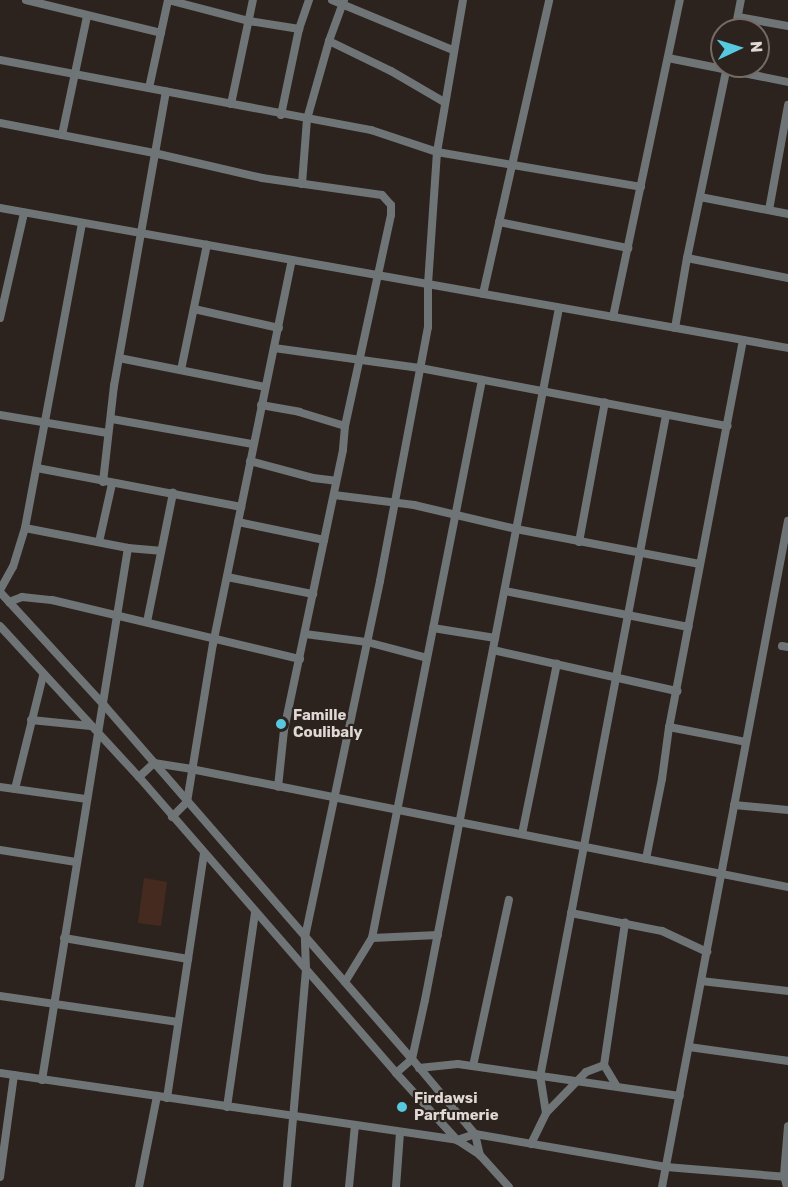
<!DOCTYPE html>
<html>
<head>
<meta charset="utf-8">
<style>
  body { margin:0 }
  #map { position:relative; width:788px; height:1187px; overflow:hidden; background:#2d231e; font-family:Rubik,sans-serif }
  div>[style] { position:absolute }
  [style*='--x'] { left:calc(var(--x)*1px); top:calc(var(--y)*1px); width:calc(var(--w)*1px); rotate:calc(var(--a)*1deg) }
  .green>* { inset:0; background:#452b1f }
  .street>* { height:8px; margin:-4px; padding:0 4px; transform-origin:4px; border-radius:4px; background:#6f7576 }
  .dots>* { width:16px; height:16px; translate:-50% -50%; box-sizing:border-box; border:3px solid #2d231e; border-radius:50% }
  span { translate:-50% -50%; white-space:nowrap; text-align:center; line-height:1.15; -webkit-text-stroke:4.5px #2d231e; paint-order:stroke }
  .poi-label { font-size:15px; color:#dfd8d5; font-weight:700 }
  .left { translate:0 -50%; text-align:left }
  .north { position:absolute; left:710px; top:18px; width:60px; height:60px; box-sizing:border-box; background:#2d231e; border:2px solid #746b67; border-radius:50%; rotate:86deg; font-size:16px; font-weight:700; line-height:24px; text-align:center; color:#dfd8d5 }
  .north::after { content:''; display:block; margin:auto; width:21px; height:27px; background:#56c9e1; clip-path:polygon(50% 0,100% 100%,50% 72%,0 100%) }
</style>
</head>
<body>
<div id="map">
  <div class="green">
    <div style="clip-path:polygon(144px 878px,167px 882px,161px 926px,138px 923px)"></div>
  </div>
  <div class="street">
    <div style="--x:26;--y:0;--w:139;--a:13.7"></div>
    <div style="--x:168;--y:0;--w:84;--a:14.5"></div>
    <div style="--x:249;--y:21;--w:51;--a:9.1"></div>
    <div style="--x:332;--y:0;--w:131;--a:22.5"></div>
    <div style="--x:738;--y:17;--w:51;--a:10.2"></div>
    <div style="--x:735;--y:30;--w:31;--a:-79"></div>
    <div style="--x:329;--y:41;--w:69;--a:25.8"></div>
    <div style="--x:391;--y:71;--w:61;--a:30.3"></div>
    <div style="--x:668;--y:58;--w:122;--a:11.3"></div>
    <div style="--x:0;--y:60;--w:378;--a:10.7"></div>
    <div style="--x:371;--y:130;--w:70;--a:18.4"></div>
    <div style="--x:437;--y:152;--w:207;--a:9.7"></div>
    <div style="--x:149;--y:88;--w:90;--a:-77.8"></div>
    <div style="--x:231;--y:104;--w:106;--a:-78.1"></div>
    <div style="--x:281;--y:115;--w:88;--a:-78.2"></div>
    <div style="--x:299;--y:29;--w:31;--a:-71"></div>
    <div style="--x:0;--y:123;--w:157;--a:11"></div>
    <div style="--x:154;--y:153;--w:111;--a:13"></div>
    <div style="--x:262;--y:178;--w:121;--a:8.1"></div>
    <div style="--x:382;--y:195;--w:13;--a:48"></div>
    <div style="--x:391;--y:205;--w:10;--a:90"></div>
    <div style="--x:391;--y:215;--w:216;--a:102.3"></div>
    <div style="--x:345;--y:426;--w:24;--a:95"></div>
    <div style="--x:343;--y:450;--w:286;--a:101.9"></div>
    <div style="--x:284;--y:730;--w:57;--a:96"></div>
    <div style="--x:62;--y:135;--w:122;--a:-78.1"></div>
    <div style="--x:302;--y:184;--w:65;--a:-85.6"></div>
    <div style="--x:307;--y:119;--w:81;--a:-74.2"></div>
    <div style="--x:329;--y:41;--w:44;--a:-69.9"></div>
    <div style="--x:700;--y:197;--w:90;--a:10.9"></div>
    <div style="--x:0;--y:208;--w:800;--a:10.07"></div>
    <div style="--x:769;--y:210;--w:107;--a:-79.7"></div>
    <div style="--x:499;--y:222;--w:132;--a:11.4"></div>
    <div style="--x:687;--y:258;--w:103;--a:11.2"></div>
    <div style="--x:483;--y:294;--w:301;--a:-77.3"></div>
    <div style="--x:194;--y:309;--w:87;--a:12.6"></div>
    <div style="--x:613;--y:317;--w:324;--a:-78.1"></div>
    <div style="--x:0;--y:318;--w:108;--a:-77.1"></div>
    <div style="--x:675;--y:328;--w:71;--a:-80.3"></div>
    <div style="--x:687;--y:258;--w:196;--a:-78.2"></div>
    <div style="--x:743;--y:340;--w:394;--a:100.8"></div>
    <div style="--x:669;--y:727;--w:78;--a:11"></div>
    <div style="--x:274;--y:348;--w:147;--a:7.8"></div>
    <div style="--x:420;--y:368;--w:313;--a:10.7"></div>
    <div style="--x:119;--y:358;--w:149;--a:11.2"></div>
    <div style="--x:181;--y:370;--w:128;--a:-78.3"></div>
    <div style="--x:261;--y:405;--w:39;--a:10"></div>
    <div style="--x:299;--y:412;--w:48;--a:16.9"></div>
    <div style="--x:0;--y:415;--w:109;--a:9.5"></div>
    <div style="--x:112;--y:419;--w:143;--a:10.1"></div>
    <div style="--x:250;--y:461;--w:65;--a:15.1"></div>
    <div style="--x:313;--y:478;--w:23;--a:7"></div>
    <div style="--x:37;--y:468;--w:208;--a:10.8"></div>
    <div style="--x:103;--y:482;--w:97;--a:-83.5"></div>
    <div style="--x:114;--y:386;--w:299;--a:-80"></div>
    <div style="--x:334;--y:495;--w:81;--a:7.1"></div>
    <div style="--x:414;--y:505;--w:105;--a:13.2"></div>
    <div style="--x:516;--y:529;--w:187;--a:10.8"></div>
    <div style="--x:238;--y:522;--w:88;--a:11.8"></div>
    <div style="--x:25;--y:528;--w:105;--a:11"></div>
    <div style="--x:128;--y:548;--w:32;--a:5"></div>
    <div style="--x:99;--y:542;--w:59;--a:-77.4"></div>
    <div style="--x:579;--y:542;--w:142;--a:-79.5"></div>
    <div style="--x:227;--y:577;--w:88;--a:11.2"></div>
    <div style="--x:0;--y:590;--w:26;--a:-61"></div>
    <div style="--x:13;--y:567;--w:41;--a:-72.9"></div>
    <div style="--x:25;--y:528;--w:310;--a:-79.4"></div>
    <div style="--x:505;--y:591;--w:187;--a:11.1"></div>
    <div style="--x:0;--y:592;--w:154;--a:47.4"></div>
    <div style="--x:104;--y:705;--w:469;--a:49"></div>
    <div style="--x:412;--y:1059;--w:98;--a:50"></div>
    <div style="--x:475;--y:1134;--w:22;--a:77"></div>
    <div style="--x:9;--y:602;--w:14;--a:-21"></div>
    <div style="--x:22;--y:597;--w:30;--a:6"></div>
    <div style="--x:52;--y:600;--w:255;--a:13.4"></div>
    <div style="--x:147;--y:622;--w:132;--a:-78.6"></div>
    <div style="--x:0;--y:626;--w:205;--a:47.4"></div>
    <div style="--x:139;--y:777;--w:392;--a:49"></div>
    <div style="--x:396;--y:1073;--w:91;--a:47.7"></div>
    <div style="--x:457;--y:1140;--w:27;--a:33"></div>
    <div style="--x:480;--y:1155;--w:43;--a:47.8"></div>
    <div style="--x:433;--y:628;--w:63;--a:9.2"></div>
    <div style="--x:305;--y:634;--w:63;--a:7.4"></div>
    <div style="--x:367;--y:642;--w:62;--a:14.9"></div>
    <div style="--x:782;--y:646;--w:6;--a:9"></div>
    <div style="--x:493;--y:650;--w:189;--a:12.6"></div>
    <div style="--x:31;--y:720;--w:60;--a:5.7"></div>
    <div style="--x:139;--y:777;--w:21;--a:-43"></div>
    <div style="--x:154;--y:763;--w:37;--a:9"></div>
    <div style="--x:191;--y:769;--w:609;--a:11.18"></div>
    <div style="--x:0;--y:787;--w:88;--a:7.9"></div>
    <div style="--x:15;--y:789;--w:116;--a:-76.1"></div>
    <div style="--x:734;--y:805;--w:54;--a:5.3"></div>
    <div style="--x:172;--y:817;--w:21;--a:-45"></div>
    <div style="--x:187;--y:802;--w:160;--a:-80.7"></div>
    <div style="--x:213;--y:644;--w:392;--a:-78.4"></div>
    <div style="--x:522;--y:834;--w:174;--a:-78.4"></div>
    <div style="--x:0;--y:850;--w:77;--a:9"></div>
    <div style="--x:646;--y:859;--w:82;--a:-78.7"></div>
    <div style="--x:662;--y:779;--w:52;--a:-82.3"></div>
    <div style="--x:571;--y:913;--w:93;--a:11.2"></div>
    <div style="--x:662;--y:931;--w:50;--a:25"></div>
    <div style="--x:64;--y:938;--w:126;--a:9.6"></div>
    <div style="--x:372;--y:938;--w:66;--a:-2.6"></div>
    <div style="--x:701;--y:981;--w:88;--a:6.6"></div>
    <div style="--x:345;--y:982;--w:52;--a:-58.5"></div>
    <div style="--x:372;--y:938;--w:569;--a:-78.85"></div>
    <div style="--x:0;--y:996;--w:180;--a:8.3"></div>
    <div style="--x:689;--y:1047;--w:100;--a:8"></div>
    <div style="--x:473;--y:1066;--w:170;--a:-77.8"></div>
    <div style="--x:419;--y:1068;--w:39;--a:-6"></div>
    <div style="--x:458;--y:1064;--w:224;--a:8.2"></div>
    <div style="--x:0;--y:1073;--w:462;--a:8.3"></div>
    <div style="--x:457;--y:1140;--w:19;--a:-18"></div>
    <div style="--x:475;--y:1134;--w:194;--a:9.8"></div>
    <div style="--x:666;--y:1167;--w:122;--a:4.7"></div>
    <div style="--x:396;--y:1073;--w:21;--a:-41"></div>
    <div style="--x:412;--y:1059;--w:60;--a:-77.6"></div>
    <div style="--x:425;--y:1000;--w:705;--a:-79.04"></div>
    <div style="--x:42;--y:1080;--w:539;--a:-80.82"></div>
    <div style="--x:616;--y:1085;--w:23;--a:-121"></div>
    <div style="--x:604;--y:1065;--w:144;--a:-81.6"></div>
    <div style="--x:167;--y:1098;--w:248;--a:-81.4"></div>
    <div style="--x:227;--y:1107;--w:197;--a:-81.8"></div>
    <div style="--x:546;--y:1113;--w:36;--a:-99"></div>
    <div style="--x:540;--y:1077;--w:674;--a:-79.22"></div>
    <div style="--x:531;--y:1144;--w:34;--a:-64"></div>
    <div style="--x:546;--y:1113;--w:57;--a:-45.7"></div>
    <div style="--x:586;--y:1072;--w:19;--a:-21"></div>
    <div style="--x:0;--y:1177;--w:103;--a:-82.2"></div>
    <div style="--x:139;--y:1187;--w:93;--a:-78.8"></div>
    <div style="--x:287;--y:1187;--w:218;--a:-85"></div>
    <div style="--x:306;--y:970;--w:33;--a:-92"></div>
    <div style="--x:305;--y:937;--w:364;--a:-78.1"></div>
    <div style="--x:380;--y:581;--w:258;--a:-79.3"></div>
    <div style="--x:428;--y:327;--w:43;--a:-90"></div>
    <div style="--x:428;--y:284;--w:132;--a:-86.1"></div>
    <div style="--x:437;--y:152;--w:154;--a:-80.3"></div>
    <div style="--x:349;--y:1187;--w:62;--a:-84.5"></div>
    <div style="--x:396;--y:1187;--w:55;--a:-85.8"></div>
    <div style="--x:662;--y:1187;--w:678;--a:-79.29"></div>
    <div style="--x:787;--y:1187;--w:12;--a:-104"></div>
    <div style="--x:784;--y:1175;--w:49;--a:-85.3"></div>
  </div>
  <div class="dots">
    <div style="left:281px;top:724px;background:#56c9e1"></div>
    <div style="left:402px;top:1107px;background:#56c9e1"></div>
  </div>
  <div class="poi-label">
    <span class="left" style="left:293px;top:724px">Famille<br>Coulibaly</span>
    <span class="left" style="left:414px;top:1107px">Firdawsi<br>Parfumerie</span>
  </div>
  <div class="north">N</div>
</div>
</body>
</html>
